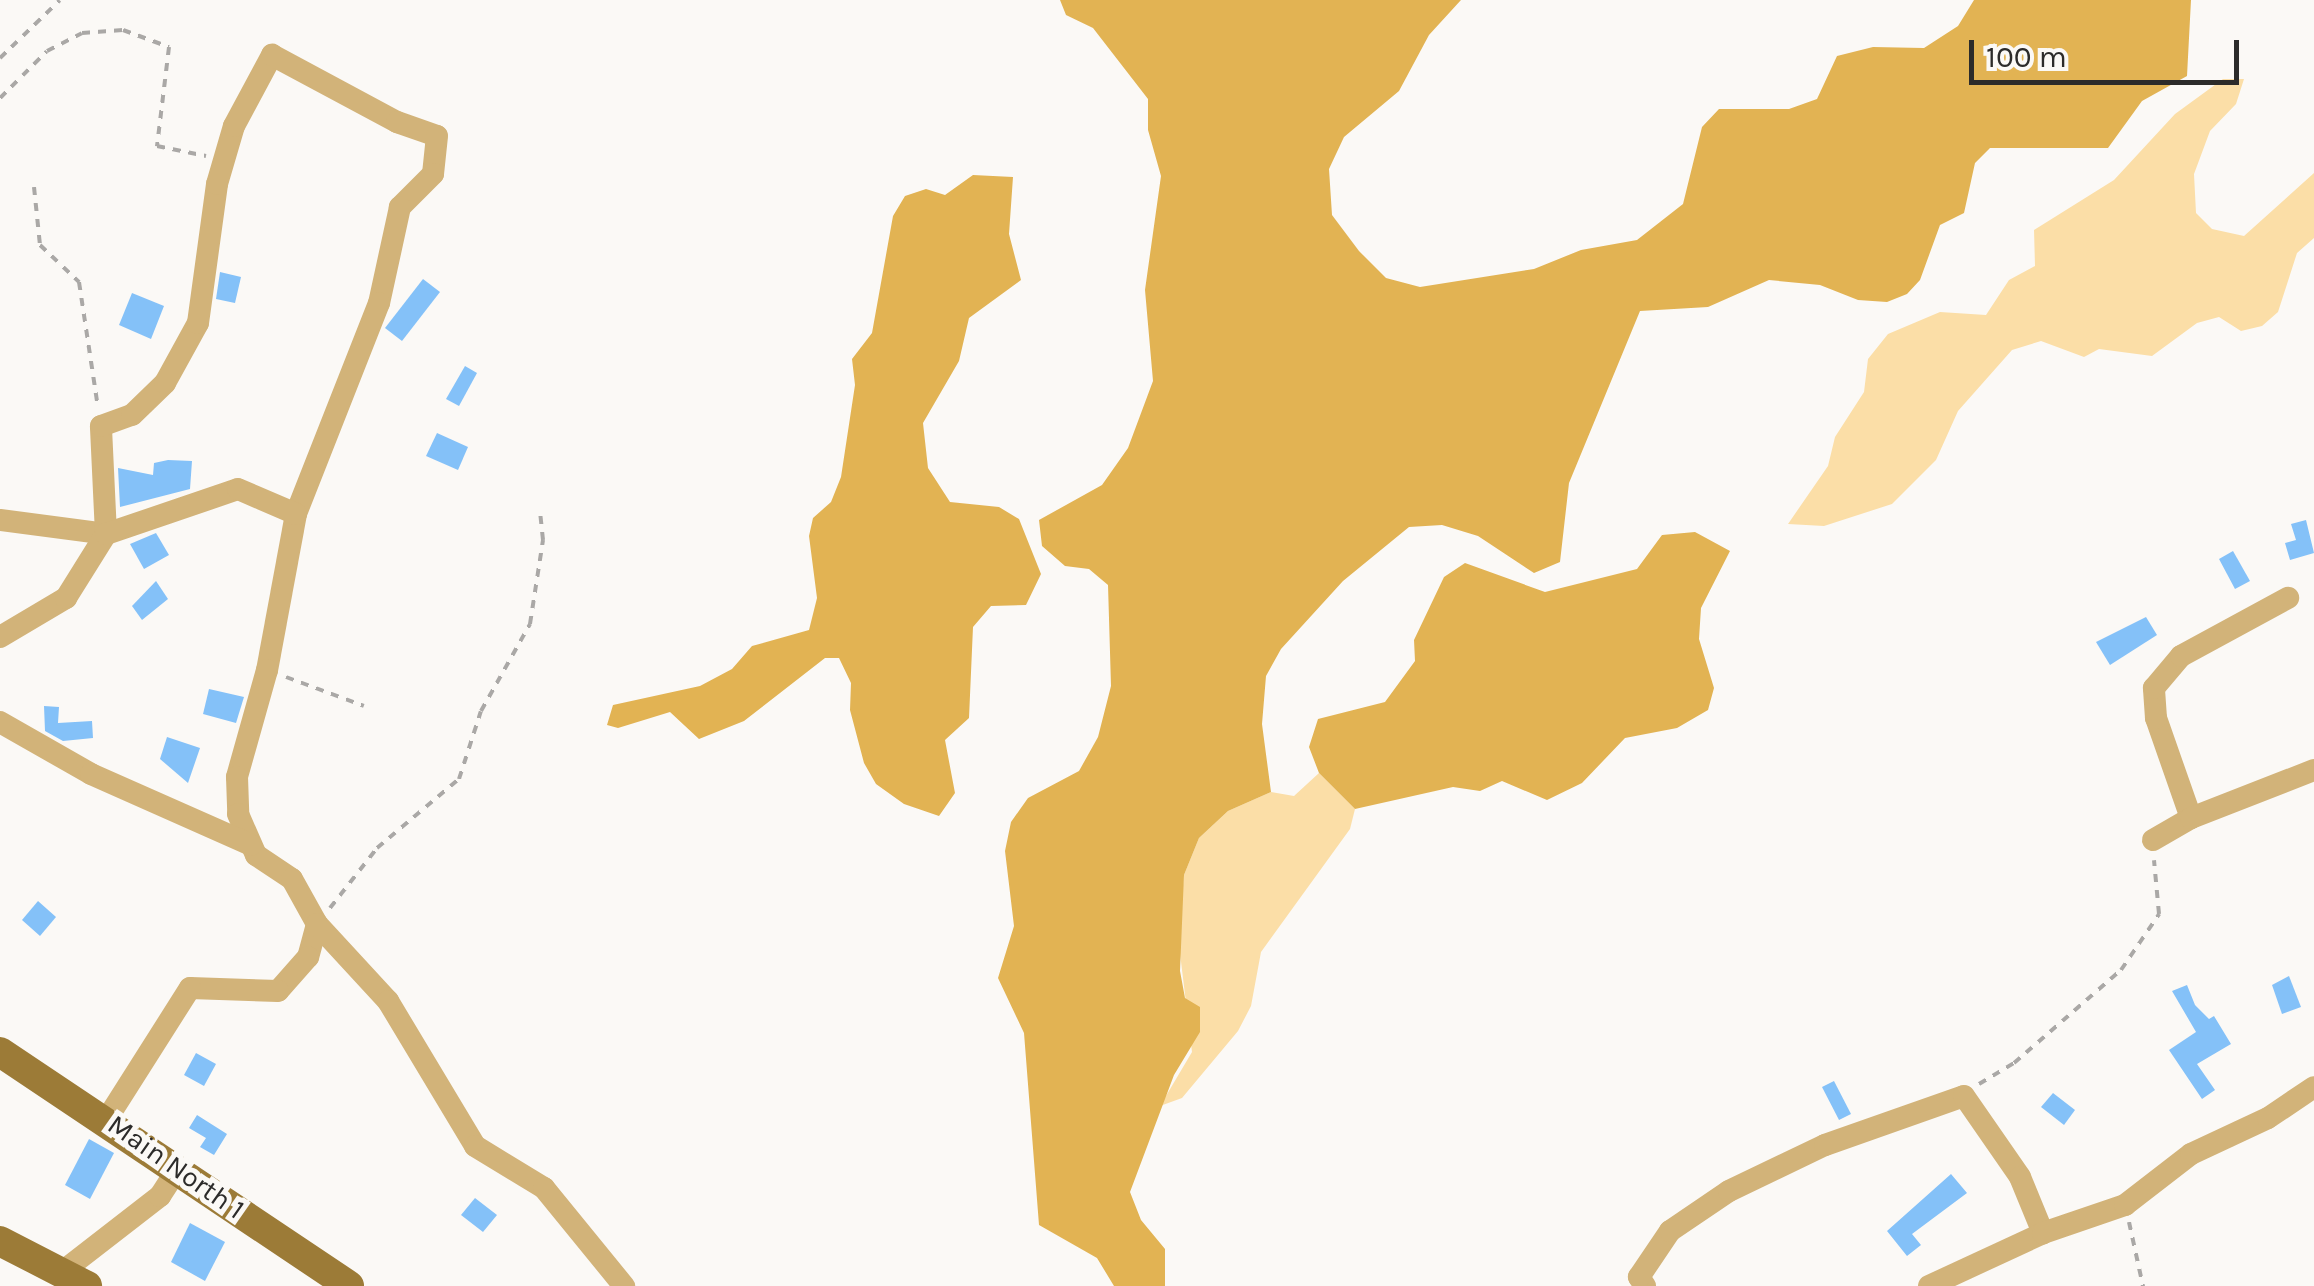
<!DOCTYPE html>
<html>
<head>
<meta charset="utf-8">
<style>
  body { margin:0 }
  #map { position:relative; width:2314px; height:1286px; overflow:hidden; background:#fbf9f6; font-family:Karla,sans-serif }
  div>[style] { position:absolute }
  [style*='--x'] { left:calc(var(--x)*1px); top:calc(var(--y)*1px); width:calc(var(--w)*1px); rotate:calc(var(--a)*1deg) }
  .green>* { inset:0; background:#fbdea7 }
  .forest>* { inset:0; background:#e2b353 }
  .building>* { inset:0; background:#84c1f8 }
  .path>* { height:4px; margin-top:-2px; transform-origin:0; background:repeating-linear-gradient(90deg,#aaa8a6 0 8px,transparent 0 16px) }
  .minor>* { height:22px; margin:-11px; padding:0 11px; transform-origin:11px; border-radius:11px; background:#d2b379 }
  .major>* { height:30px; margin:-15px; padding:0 15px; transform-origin:15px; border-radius:15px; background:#9c7b37 }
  span { translate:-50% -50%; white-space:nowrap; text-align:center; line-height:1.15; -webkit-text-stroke:10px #fbf9f6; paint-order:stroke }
  .street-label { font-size:28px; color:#2c2b2a }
  .scale { position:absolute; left:1969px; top:40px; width:270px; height:45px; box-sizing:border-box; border:5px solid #2c2b2a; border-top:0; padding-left:12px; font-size:30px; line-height:35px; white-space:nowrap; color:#2c2b2a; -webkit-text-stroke:8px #fbf9f6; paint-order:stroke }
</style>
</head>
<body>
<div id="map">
  <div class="green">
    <div style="clip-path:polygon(2223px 79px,2244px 79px,2236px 104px,2210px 131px,2194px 174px,2196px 213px,2212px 229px,2244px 236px,2314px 173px,2314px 238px,2297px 253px,2278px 312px,2262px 326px,2241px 331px,2219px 317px,2197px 323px,2152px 356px,2099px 349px,2084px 357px,2041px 341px,2012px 350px,1958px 411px,1936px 460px,1892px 504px,1824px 526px,1788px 524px,1828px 466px,1835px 437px,1864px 392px,1868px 359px,1888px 334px,1940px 312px,1986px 315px,2009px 280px,2035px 266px,2034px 230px,2114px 180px,2175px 114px)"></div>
    <div style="clip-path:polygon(1319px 773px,1355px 809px,1350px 829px,1261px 952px,1251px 1006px,1238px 1031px,1182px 1098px,1160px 1106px,1192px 1052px,1178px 937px,1184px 875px,1199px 838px,1228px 811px,1271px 792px,1294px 796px)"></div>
  </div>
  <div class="forest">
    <div style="clip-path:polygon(1060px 0,1461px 0,1429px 35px,1399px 91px,1344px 137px,1329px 169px,1332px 215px,1359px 251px,1386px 278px,1420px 287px,1534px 269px,1581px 250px,1637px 240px,1683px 204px,1702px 127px,1719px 109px,1789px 109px,1817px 99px,1837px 56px,1873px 47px,1924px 48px,1958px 26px,1974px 0,2191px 0,2187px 76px,2142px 101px,2108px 148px,1990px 148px,1975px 163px,1964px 213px,1940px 225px,1920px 280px,1907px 294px,1887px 302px,1858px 300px,1820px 285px,1769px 280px,1708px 307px,1640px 311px,1569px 483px,1560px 562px,1534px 573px,1478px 536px,1442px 525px,1409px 527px,1343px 581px,1281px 649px,1266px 676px,1262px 724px,1271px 792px,1228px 811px,1199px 838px,1184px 875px,1180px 971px,1185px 998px,1200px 1007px,1200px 1032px,1174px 1075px,1130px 1192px,1141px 1220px,1165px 1249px,1165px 1286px,1114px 1286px,1097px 1258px,1039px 1225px,1024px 1033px,998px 978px,1014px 926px,1005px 851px,1011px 822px,1028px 798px,1079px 771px,1098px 737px,1111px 686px,1108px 585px,1089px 569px,1065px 566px,1042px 546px,1039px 520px,1102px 485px,1128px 448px,1153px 381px,1145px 290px,1161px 176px,1148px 130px,1148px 99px,1093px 28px,1066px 15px)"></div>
    <div style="clip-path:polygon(973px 175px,1013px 177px,1009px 234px,1021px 280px,969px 318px,959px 361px,923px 423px,928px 468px,950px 502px,999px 507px,1019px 519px,1041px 574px,1026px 605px,991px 606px,973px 627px,969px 718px,945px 740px,955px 793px,939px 816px,904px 804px,876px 784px,864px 763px,850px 710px,851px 683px,839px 658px,825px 658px,744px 721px,699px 739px,670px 712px,618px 728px,607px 725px,613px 705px,700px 686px,732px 669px,752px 646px,809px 630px,817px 598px,809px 536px,813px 518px,831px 502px,841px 477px,855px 385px,852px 359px,872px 333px,893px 216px,905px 196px,926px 189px,945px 195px)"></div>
    <div style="clip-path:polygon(1695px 532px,1730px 551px,1701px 608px,1699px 639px,1714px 688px,1708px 710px,1677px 728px,1625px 738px,1582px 783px,1547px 800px,1502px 781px,1480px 791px,1453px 787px,1355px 809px,1319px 773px,1309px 747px,1318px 719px,1385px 702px,1415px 661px,1414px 640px,1444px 577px,1465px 563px,1545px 592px,1637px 569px,1662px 535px)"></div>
  </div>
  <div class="building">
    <div style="clip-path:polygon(220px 272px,241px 277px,235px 303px,216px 299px)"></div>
    <div style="clip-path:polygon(423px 279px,440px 292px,402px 341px,385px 328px)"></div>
    <div style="clip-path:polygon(132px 293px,164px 306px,151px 339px,119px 325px)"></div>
    <div style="clip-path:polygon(465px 366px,477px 373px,459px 406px,446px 399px)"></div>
    <div style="clip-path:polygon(437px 433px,468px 447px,458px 470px,426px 456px)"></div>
    <div style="clip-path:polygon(168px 460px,192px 461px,190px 489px,120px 507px,118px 468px,153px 475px,154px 463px)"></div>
    <div style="clip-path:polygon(2306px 520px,2314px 553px,2290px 560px,2285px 543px,2296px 540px,2291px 524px)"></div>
    <div style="clip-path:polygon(156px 533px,169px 555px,144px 569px,130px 544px)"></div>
    <div style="clip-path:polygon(2233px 551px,2250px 581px,2235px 589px,2219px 559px)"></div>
    <div style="clip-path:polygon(156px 581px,168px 599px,142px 620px,132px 606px)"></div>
    <div style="clip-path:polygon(2146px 617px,2157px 635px,2110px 665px,2096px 642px)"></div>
    <div style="clip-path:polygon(209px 689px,244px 697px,236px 723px,203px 714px)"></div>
    <div style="clip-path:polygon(44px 706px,59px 707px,58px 723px,92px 721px,93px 738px,63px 741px,45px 731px)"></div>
    <div style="clip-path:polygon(167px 737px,200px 748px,188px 783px,160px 759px)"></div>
    <div style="clip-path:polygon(38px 901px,56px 917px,40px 936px,22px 920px)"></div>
    <div style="clip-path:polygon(2289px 976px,2301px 1007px,2282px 1014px,2272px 985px)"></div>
    <div style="clip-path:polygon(2187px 985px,2195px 1005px,2209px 1019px,2214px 1016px,2231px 1044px,2197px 1064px,2215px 1090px,2202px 1099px,2169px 1050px,2196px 1032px,2172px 991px)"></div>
    <div style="clip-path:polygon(196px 1053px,216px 1064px,204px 1086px,184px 1075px)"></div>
    <div style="clip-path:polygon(1834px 1081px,1851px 1114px,1839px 1120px,1822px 1087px)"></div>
    <div style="clip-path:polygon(2053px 1093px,2075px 1110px,2064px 1125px,2041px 1107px)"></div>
    <div style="clip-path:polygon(197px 1115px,227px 1134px,214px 1155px,200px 1147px,206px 1138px,189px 1128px)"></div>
    <div style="clip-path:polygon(89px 1139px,114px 1153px,90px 1199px,65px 1185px)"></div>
    <div style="clip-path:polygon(1951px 1174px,1967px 1193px,1912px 1234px,1921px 1245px,1907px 1256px,1887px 1231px)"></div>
    <div style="clip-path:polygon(475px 1198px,497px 1215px,483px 1232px,461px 1215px)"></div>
    <div style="clip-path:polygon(190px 1223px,225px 1242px,205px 1281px,171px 1262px)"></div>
  </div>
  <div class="path">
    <div style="--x:0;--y:58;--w:83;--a:-44"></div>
    <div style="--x:0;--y:98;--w:66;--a:-45"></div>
    <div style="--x:47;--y:51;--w:39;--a:-27"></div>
    <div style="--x:82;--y:33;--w:41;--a:-4.2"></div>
    <div style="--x:123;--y:30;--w:49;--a:20.3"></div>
    <div style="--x:169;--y:47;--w:100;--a:96.9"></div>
    <div style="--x:157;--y:146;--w:50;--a:11.5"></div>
    <div style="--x:34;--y:187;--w:58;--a:84.1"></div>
    <div style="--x:40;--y:245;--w:54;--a:43.5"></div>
    <div style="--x:79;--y:282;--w:126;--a:81.4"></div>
    <div style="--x:286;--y:677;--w:83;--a:20.4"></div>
    <div style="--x:330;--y:908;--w:76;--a:-51.9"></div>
    <div style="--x:377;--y:848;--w:107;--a:-40.1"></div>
    <div style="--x:459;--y:779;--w:71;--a:-72.1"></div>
    <div style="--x:481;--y:711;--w:100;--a:-60.6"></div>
    <div style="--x:530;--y:624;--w:85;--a:-81.2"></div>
    <div style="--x:543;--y:540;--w:29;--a:-96"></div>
    <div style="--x:1979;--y:1084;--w:41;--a:-31"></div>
    <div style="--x:2014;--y:1063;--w:142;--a:-41"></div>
    <div style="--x:2121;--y:970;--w:68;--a:-55.8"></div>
    <div style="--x:2159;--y:914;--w:54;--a:-95.3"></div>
    <div style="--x:2129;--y:1222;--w:66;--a:77.7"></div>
  </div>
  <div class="minor">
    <div style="--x:0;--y:520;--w:107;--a:7.5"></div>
    <div style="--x:106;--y:534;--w:108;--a:-92.7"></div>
    <div style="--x:101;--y:426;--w:33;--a:-20"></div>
    <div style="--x:132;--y:415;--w:46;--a:-44.1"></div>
    <div style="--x:165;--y:383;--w:68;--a:-61.2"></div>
    <div style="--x:198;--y:323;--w:140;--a:-82.2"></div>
    <div style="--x:217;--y:184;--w:60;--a:-73.7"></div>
    <div style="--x:234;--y:126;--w:81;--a:-61.8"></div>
    <div style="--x:272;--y:55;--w:142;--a:28.2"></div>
    <div style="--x:397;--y:122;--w:42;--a:19.3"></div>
    <div style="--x:437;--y:136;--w:38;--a:96"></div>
    <div style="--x:433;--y:174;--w:47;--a:135"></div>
    <div style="--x:400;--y:207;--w:98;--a:102.3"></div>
    <div style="--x:379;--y:303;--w:227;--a:111.5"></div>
    <div style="--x:296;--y:514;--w:159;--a:100.5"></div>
    <div style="--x:267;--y:670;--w:111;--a:105.7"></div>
    <div style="--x:237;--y:777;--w:37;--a:88"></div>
    <div style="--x:238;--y:814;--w:45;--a:66.3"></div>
    <div style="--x:256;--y:855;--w:43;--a:33.7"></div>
    <div style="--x:292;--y:879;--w:51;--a:60.9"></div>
    <div style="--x:317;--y:924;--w:34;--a:105"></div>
    <div style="--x:308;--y:957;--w:45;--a:131.4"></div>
    <div style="--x:278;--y:991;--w:88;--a:-178"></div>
    <div style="--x:190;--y:988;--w:155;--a:122.4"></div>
    <div style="--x:0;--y:637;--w:77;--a:-30.6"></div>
    <div style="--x:66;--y:598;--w:75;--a:-58"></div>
    <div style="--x:106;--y:534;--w:139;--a:-18.8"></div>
    <div style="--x:238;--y:489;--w:63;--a:23.3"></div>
    <div style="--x:0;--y:722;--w:105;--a:29.7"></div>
    <div style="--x:91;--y:774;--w:175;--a:23.9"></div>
    <div style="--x:2191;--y:818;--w:106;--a:-109.3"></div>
    <div style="--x:2156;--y:718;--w:30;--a:-94"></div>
    <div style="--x:2154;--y:688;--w:42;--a:-49.8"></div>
    <div style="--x:2181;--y:656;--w:122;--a:-28.5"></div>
    <div style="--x:2153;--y:840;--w:44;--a:-30.1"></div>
    <div style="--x:2191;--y:818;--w:132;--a:-21.3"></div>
    <div style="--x:317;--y:924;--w:105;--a:47.3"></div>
    <div style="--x:388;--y:1001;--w:169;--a:59"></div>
    <div style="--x:475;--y:1146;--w:81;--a:31.3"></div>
    <div style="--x:544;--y:1188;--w:127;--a:50.8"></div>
    <div style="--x:62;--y:1272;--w:124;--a:-37.8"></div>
    <div style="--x:160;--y:1196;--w:31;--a:-57"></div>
    <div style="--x:1645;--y:1286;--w:11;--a:-124"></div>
    <div style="--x:1639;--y:1277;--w:55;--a:-56"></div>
    <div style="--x:1670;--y:1231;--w:71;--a:-34.1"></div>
    <div style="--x:1729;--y:1191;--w:106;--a:-25.6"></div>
    <div style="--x:1825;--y:1145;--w:147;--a:-19.4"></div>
    <div style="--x:1964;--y:1096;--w:98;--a:55.3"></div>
    <div style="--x:2020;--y:1177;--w:61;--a:67.7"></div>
    <div style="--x:1929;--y:1286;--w:126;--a:-24.9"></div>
    <div style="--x:2043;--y:1233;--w:87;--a:-18.9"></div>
    <div style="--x:2125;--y:1205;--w:83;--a:-37.7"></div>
    <div style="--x:2191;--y:1154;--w:85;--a:-25.1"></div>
    <div style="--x:2268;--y:1118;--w:55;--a:-34"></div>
  </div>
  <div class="major">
    <div style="--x:0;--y:1052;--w:420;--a:33.8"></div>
    <div style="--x:0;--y:1241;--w:98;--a:27.3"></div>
  </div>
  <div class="street-label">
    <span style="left:176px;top:1167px;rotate:35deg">Main North 1</span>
  </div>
  <div class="scale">100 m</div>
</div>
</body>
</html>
